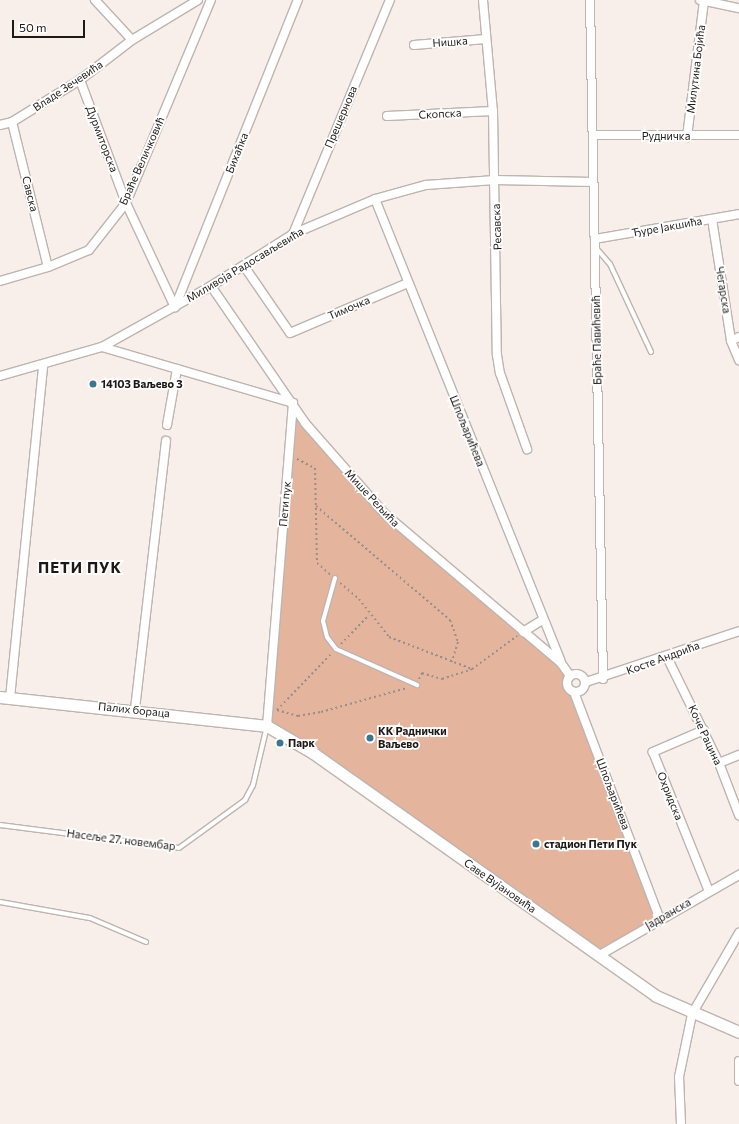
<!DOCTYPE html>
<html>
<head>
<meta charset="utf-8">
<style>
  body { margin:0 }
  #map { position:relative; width:739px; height:1124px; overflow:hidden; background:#f9efea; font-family:Commissioner,sans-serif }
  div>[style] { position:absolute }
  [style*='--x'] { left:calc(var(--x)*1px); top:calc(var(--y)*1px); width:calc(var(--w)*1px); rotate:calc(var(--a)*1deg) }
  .green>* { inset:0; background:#e4b49c }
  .path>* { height:2px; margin-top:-1px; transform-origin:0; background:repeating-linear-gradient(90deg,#968f8b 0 2px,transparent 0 5px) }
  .roads { filter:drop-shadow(1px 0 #beb4b0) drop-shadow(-1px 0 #beb4b0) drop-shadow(0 1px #beb4b0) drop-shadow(0 -1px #beb4b0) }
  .lane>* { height:4px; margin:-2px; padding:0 2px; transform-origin:2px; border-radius:2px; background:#fff }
  .street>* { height:8px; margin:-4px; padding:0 4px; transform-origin:4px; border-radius:4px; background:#fff }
  .street>.ring { margin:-4px; padding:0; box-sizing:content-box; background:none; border:8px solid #fff; border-radius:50% }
  .secondary>* { height:11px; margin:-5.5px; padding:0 5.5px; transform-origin:5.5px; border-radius:5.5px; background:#fff }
  .dots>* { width:11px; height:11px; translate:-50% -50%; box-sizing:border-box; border:2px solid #fff; border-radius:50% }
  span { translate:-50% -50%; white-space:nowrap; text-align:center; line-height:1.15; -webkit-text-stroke:3.5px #fff; paint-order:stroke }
  .street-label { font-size:11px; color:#1d1917 }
  .poi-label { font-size:11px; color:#1d1917; font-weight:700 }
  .left { translate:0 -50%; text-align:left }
  .district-label { font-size:15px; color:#1d1917; font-weight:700; letter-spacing:1px }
  .scale { position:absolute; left:12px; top:20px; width:73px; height:18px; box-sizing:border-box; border:2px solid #1d1917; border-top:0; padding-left:5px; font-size:12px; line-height:14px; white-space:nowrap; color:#1d1917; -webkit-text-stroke:3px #fff; paint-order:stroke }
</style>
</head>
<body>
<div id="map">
  <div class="green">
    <div style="clip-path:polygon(293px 403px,384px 513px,570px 676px,568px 686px,660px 919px,598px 956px,267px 726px)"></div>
  </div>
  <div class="path">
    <div style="--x:297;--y:459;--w:20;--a:27"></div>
    <div style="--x:315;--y:468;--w:95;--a:88.8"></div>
    <div style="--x:317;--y:563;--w:18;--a:41"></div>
    <div style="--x:316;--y:506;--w:176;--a:40.4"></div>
    <div style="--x:450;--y:620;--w:23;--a:70"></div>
    <div style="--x:458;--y:642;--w:21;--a:107"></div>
    <div style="--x:340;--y:583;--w:25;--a:40"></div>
    <div style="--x:359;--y:599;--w:48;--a:51.7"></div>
    <div style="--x:389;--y:637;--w:89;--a:21.1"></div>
    <div style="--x:472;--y:669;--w:56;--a:-36.3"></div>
    <div style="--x:341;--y:644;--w:40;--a:-46"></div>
    <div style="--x:419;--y:679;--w:7;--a:-63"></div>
    <div style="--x:422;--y:673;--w:21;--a:17"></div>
    <div style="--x:442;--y:679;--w:32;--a:-18"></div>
    <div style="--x:277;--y:710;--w:22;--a:16"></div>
    <div style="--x:298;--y:716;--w:23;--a:-10"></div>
    <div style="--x:321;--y:712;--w:89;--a:-15.6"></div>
    <div style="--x:277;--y:710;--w:79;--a:-46"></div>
  </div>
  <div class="roads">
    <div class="lane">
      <div style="--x:596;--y:248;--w:21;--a:49"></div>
      <div style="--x:610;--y:264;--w:97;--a:65"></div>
      <div style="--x:335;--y:578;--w:45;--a:105.6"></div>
      <div style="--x:323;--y:621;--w:16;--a:76"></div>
      <div style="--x:327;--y:637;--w:15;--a:53"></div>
      <div style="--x:336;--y:649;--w:89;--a:24"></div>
      <div style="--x:0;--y:825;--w:180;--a:7.3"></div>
      <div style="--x:179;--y:848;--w:82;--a:-36"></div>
      <div style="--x:245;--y:800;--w:17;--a:-62"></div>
      <div style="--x:253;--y:785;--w:61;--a:-76.7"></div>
      <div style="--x:0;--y:902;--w:91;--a:10.1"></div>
      <div style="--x:90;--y:918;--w:61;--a:23.2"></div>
    </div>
    <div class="street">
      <div style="--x:95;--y:0;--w:54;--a:47.2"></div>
      <div style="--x:483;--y:0;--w:111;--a:84.9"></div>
      <div style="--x:493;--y:111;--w:244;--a:89.1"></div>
      <div style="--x:497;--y:355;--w:18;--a:81"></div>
      <div style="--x:500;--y:373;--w:81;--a:70.4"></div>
      <div style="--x:590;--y:0;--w:679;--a:88.9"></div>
      <div style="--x:700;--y:0;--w:40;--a:12"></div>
      <div style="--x:414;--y:45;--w:72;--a:-4.8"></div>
      <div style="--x:80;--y:80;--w:131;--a:69.5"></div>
      <div style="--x:126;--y:203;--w:115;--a:64.8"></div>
      <div style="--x:387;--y:116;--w:106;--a:-2.7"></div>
      <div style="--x:12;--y:122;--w:149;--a:76.1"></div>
      <div style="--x:0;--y:125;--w:12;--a:-14"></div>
      <div style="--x:12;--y:122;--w:80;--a:-31.7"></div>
      <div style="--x:80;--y:80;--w:66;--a:-37.6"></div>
      <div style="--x:132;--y:40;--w:77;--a:-31.2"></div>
      <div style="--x:593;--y:135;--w:146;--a:0"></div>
      <div style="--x:687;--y:137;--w:137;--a:-82.9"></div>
      <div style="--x:375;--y:199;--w:497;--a:68.1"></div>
      <div style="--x:712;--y:219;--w:123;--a:81.1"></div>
      <div style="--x:731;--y:341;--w:21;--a:67"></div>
      <div style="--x:293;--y:234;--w:253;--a:-67.5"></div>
      <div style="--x:595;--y:239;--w:146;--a:-9.8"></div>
      <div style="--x:244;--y:266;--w:81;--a:55.5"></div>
      <div style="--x:290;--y:333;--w:128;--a:-23"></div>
      <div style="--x:0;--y:281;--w:50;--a:-16.3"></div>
      <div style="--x:48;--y:267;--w:44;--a:-22.5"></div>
      <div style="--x:89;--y:250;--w:60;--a:-51.8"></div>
      <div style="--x:126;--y:203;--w:220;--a:-67.3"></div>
      <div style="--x:211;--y:286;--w:166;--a:55.5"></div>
      <div style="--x:305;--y:423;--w:120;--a:48.7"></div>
      <div style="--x:384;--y:513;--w:232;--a:40.3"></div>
      <div style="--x:561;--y:663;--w:16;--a:55"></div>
      <div style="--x:175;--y:307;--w:331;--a:-68.2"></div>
      <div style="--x:731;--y:341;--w:9;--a:-27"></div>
      <div style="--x:102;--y:347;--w:199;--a:16.3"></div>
      <div style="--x:0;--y:376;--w:106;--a:-15.9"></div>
      <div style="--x:102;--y:347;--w:125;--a:-29.2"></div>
      <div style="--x:211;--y:286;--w:97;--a:-32.4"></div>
      <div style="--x:293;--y:234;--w:89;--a:-23.1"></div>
      <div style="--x:375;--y:199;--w:53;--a:-15.4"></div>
      <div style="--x:426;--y:185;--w:69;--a:-4.1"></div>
      <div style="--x:495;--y:180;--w:98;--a:1.2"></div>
      <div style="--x:167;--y:425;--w:57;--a:-79.9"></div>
      <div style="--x:523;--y:632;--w:22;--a:-32"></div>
      <div style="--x:667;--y:657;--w:118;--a:63.9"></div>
      <div style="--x:719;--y:763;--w:56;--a:69"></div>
      <div class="ring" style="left:567px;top:674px;width:10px;height:10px"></div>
      <div style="--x:586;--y:682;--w:161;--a:-18.4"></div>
      <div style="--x:574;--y:692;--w:243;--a:69.3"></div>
      <div style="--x:10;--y:698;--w:334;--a:-84.3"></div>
      <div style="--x:135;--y:709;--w:270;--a:-83.4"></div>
      <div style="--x:267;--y:726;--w:324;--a:-85.4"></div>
      <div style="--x:704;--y:730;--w:56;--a:156.7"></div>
      <div style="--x:653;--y:752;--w:150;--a:68.1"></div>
      <div style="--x:719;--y:763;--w:22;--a:-22"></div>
      <div style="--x:598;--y:956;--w:163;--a:-29.9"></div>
      <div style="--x:739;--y:1061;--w:20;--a:90"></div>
      <div style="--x:681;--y:1124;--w:47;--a:-92.4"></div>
      <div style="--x:679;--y:1077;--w:64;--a:-78.3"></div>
      <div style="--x:692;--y:1014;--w:94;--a:-59.9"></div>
    </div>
    <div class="secondary">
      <div style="--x:0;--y:697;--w:269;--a:6.2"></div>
      <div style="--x:267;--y:726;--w:53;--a:30.4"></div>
      <div style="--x:313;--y:753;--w:420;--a:35.3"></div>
      <div style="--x:656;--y:996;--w:90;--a:23.4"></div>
    </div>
  </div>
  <div class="dots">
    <div style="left:93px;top:384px;background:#3c768f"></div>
    <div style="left:370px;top:738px;background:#3c768f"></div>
    <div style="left:280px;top:743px;background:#3c768f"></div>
    <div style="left:536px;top:844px;background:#3c768f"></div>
  </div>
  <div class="street-label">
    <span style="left:450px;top:42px;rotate:-4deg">Нишка</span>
    <span style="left:696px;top:69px;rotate:-83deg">Милутина Бојића</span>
    <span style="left:68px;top:86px;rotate:-34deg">Владе Зечевића</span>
    <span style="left:440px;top:114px;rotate:-3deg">Скопска</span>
    <span style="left:341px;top:117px;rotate:-67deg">Прешернова</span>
    <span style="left:666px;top:136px">Рудничка</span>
    <span style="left:102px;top:139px;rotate:69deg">Дурмиторска</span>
    <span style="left:237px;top:153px;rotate:-68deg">Бихаћка</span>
    <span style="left:142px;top:161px;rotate:-66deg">Браће Величковић</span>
    <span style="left:30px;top:194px;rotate:76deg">Савска</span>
    <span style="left:497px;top:227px;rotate:-92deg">Ресавска</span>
    <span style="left:667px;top:227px;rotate:-10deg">Ђуре Јакшића</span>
    <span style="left:245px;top:265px;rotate:-31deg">Миливоја Радосављевића</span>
    <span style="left:723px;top:290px;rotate:81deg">Чегарска</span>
    <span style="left:349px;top:308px;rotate:-23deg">Тимочка</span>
    <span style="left:597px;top:340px;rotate:-91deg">Браће Павићевић</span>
    <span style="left:467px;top:431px;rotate:68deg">Шпољарићева</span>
    <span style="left:372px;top:498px;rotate:47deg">Мише Рељића</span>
    <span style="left:285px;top:504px;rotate:-85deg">Пети пук</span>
    <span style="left:663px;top:658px;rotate:-20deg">Косте Андрића</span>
    <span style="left:134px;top:710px;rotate:6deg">Палих бораца</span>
    <span style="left:705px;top:735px;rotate:65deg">Коче Рацина</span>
    <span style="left:613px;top:794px;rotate:69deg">Шпољарићева</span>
    <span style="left:670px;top:796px;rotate:68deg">Охридска</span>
    <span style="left:121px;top:840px;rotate:7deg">Насеље 27. новембар</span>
    <span style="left:500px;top:886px;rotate:35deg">Саве Вујановића</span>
    <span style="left:668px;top:914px;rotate:-30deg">Јадранска</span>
  </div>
  <div class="poi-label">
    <span class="left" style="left:101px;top:384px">14103 Ваљево 3</span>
    <span class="left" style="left:378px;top:738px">КК Раднички<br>Ваљево</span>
    <span class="left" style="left:288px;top:743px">Парк</span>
    <span class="left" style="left:544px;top:844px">стадион Пети Пук</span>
  </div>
  <div class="district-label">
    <span style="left:80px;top:568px">ПЕТИ ПУК</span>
  </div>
  <div class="scale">50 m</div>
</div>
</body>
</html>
